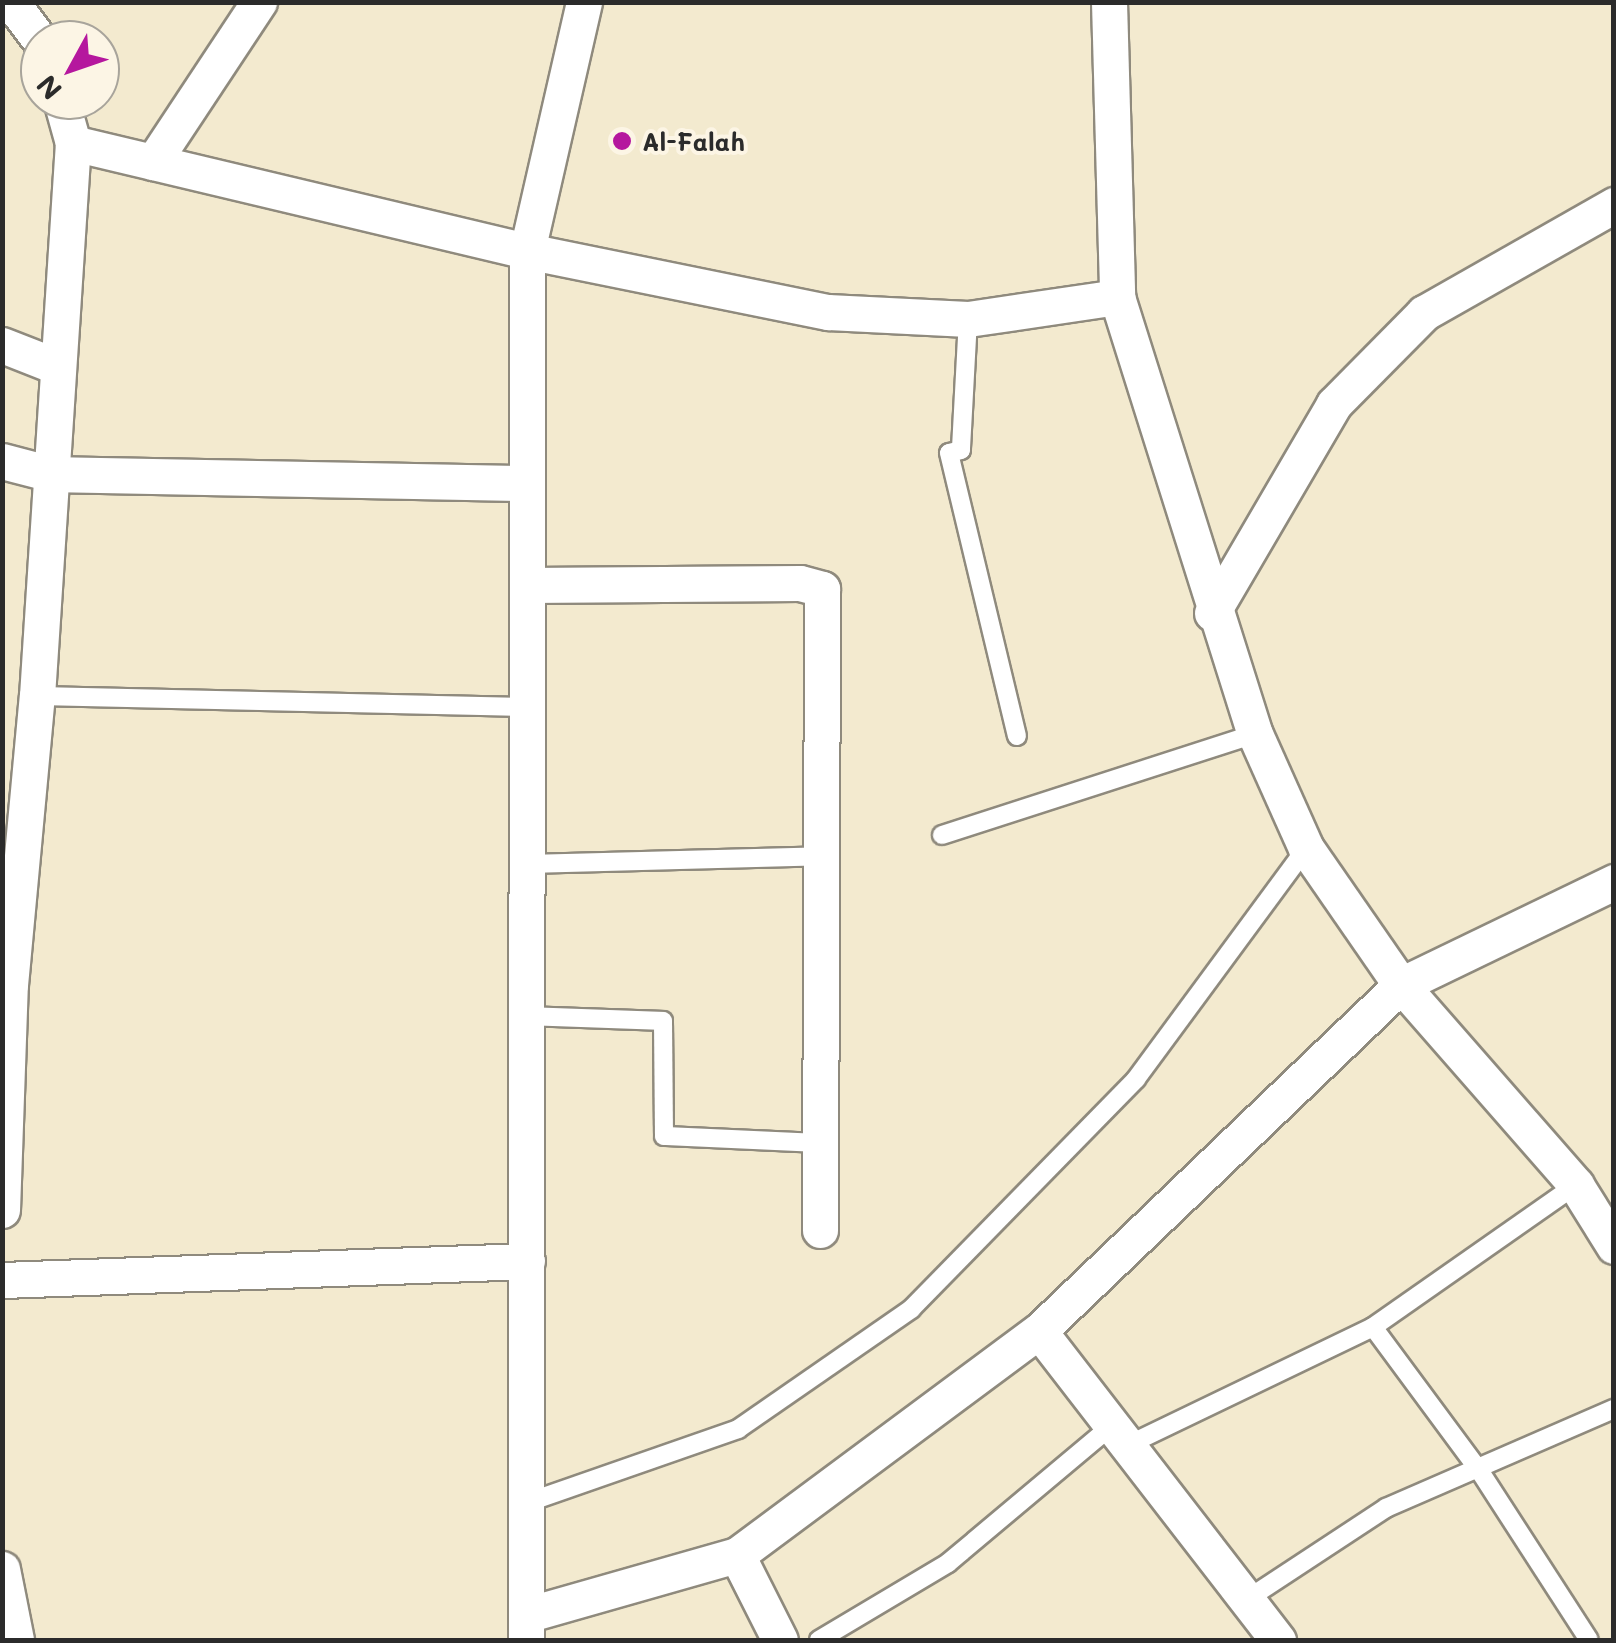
<!DOCTYPE html>
<html>
<head>
<meta charset="utf-8">
<style>
  body { margin:0 }
  #map { position:relative; width:1616px; height:1643px; overflow:hidden; background:#f3eacf; font-family:Mali,sans-serif }
  div>[style] { position:absolute }
  [style*='--x'] { left:calc(var(--x)*1px); top:calc(var(--y)*1px); width:calc(var(--w)*1px); rotate:calc(var(--a)*1deg) }
  .roads { filter:drop-shadow(2px 0 #8f8a7d) drop-shadow(-2px 0 #8f8a7d) drop-shadow(0 2px #8f8a7d) drop-shadow(0 -2px #8f8a7d) }
  .lane>* { height:18px; margin:-9px; padding:0 9px; transform-origin:9px; border-radius:9px; background:#fff }
  .street>* { height:35px; margin:-17.5px; padding:0 17.5px; transform-origin:17.5px; border-radius:17.5px; background:#fff }
  .dots>* { width:28px; height:28px; translate:-50% -50%; box-sizing:border-box; border:5px solid #fcf5e5; border-radius:50% }
  span { translate:-50% -50%; white-space:nowrap; text-align:center; line-height:1.15; -webkit-text-stroke:8px #fcf5e5; paint-order:stroke }
  .poi-label { font-size:25px; color:#2b2b2b; font-weight:700 }
  .left { translate:0 -50%; text-align:left }
  .frame { position:absolute; inset:0; border:5px solid #2b2b2b; pointer-events:none }
  .north { position:absolute; left:20px; top:20px; width:100px; height:100px; box-sizing:border-box; background:#fcf5e5; border:2px solid #a8a49b; border-radius:50%; rotate:230deg; font-size:28px; font-weight:700; line-height:40px; text-align:center; color:#2b2b2b }
  .north::after { content:''; display:block; margin:auto; width:35px; height:45px; background:#b5179e; clip-path:polygon(50% 0,100% 100%,50% 72%,0 100%) }
</style>
</head>
<body>
<div id="map">
  <div class="roads">
    <div class="lane">
      <div style="--x:968;--y:319;--w:131;--a:93.1"></div>
      <div style="--x:961;--y:450;--w:12;--a:166"></div>
      <div style="--x:949;--y:453;--w:291;--a:76.5"></div>
      <div style="--x:37;--y:696;--w:490;--a:1.3"></div>
      <div style="--x:942;--y:835;--w:329;--a:-17.9"></div>
      <div style="--x:527;--y:864;--w:296;--a:-1.5"></div>
      <div style="--x:527;--y:1016;--w:136;--a:2.1"></div>
      <div style="--x:663;--y:1021;--w:115;--a:89.5"></div>
      <div style="--x:664;--y:1136;--w:157;--a:2.6"></div>
      <div style="--x:1373;--y:1327;--w:178;--a:53.5"></div>
      <div style="--x:1479;--y:1470;--w:202;--a:57.1"></div>
      <div style="--x:1126;--y:1446;--w:274;--a:-25.7"></div>
      <div style="--x:1373;--y:1327;--w:248;--a:-35"></div>
      <div style="--x:526;--y:1503;--w:225;--a:-19.2"></div>
      <div style="--x:738;--y:1429;--w:211;--a:-34.7"></div>
      <div style="--x:911;--y:1309;--w:322;--a:-45.6"></div>
      <div style="--x:1136;--y:1079;--w:287;--a:-53.6"></div>
      <div style="--x:1246;--y:1600;--w:168;--a:-33.3"></div>
      <div style="--x:1386;--y:1508;--w:249;--a:-23.5"></div>
      <div style="--x:819;--y:1640;--w:150;--a:-30.8"></div>
      <div style="--x:948;--y:1563;--w:213;--a:-40"></div>
    </div>
    <div class="street">
      <div style="--x:11;--y:2;--w:48;--a:52.7"></div>
      <div style="--x:1109;--y:2;--w:295;--a:88.4"></div>
      <div style="--x:1117;--y:297;--w:458;--a:72.5"></div>
      <div style="--x:1255;--y:734;--w:125;--a:65.9"></div>
      <div style="--x:1306;--y:848;--w:167;--a:55.3"></div>
      <div style="--x:1401;--y:985;--w:266;--a:48.8"></div>
      <div style="--x:1576;--y:1185;--w:72;--a:58.1"></div>
      <div style="--x:73;--y:143;--w:467;--a:13.4"></div>
      <div style="--x:527;--y:251;--w:307;--a:11.5"></div>
      <div style="--x:828;--y:312;--w:140;--a:2.9"></div>
      <div style="--x:968;--y:319;--w:151;--a:-8.4"></div>
      <div style="--x:153;--y:162;--w:192;--a:-56.5"></div>
      <div style="--x:2;--y:345;--w:60;--a:21.4"></div>
      <div style="--x:2;--y:461;--w:52;--a:14.6"></div>
      <div style="--x:52;--y:474;--w:475;--a:1.1"></div>
      <div style="--x:527;--y:585;--w:273;--a:-0.4"></div>
      <div style="--x:800;--y:583;--w:23;--a:15"></div>
      <div style="--x:822;--y:589;--w:641;--a:90.18"></div>
      <div style="--x:1212;--y:613;--w:242;--a:-59.7"></div>
      <div style="--x:1334;--y:404;--w:128;--a:-45.3"></div>
      <div style="--x:1424;--y:313;--w:219;--a:-29.6"></div>
      <div style="--x:2;--y:1210;--w:225;--a:-88"></div>
      <div style="--x:10;--y:985;--w:290;--a:-84.7"></div>
      <div style="--x:37;--y:696;--w:554;--a:-86.28"></div>
      <div style="--x:73;--y:143;--w:45;--a:-105.6"></div>
      <div style="--x:2;--y:1280;--w:525;--a:-2.07"></div>
      <div style="--x:1039;--y:1331;--w:391;--a:52.3"></div>
      <div style="--x:737;--y:1555;--w:95;--a:63.2"></div>
      <div style="--x:2;--y:1569;--w:72;--a:78.8"></div>
      <div style="--x:526;--y:1615;--w:219;--a:-15.9"></div>
      <div style="--x:737;--y:1555;--w:376;--a:-36.6"></div>
      <div style="--x:1039;--y:1331;--w:501;--a:-43.71"></div>
      <div style="--x:1401;--y:985;--w:237;--a:-25.8"></div>
      <div style="--x:526;--y:1640;--w:1389;--a:-89.96"></div>
      <div style="--x:527;--y:251;--w:255;--a:-77.1"></div>
    </div>
  </div>
  <div class="dots">
    <div style="left:622px;top:141px;background:#b5179e"></div>
  </div>
  <div class="poi-label">
    <span class="left" style="left:642px;top:141px">Al-Falah</span>
  </div>
  <div class="frame"></div>
  <div class="north">N</div>
</div>
</body>
</html>
